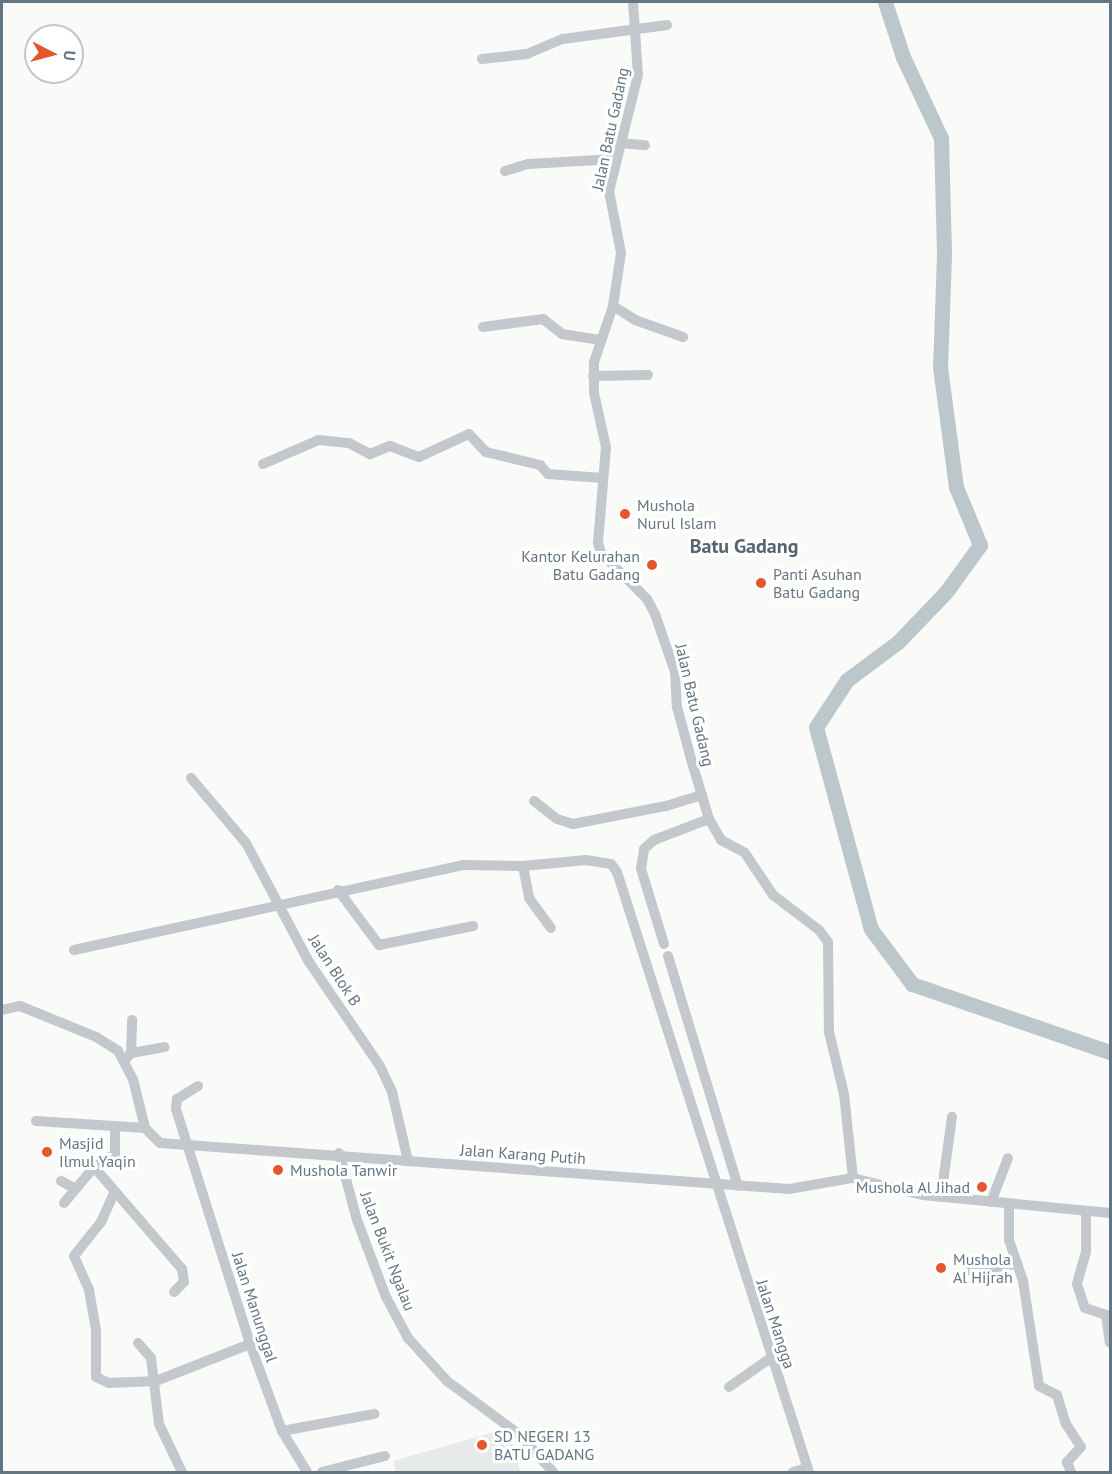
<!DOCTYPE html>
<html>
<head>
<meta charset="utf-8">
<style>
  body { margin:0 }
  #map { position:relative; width:1112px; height:1474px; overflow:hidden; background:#fafaf8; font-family:"PT Sans",sans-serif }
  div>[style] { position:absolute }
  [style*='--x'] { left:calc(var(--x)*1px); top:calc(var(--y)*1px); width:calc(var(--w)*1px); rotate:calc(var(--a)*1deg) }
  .built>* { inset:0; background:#e8e9e9 }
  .river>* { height:15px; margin:-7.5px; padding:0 7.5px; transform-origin:7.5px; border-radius:7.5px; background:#bbc7cb }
  .minor>* { height:10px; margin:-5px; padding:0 5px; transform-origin:5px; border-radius:5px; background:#c3c8cc }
  .dots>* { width:16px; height:16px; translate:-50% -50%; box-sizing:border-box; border:3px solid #fff; border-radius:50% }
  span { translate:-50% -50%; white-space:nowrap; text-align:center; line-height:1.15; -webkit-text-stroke:6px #fff; paint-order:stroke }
  .street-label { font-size:16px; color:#657683 }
  .poi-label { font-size:16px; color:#657683 }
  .left { translate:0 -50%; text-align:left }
  .right { translate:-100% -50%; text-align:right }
  .quarter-label { font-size:20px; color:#57646e; font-weight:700 }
  .frame { position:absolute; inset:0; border:3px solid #657683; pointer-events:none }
  .north { position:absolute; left:24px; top:24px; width:60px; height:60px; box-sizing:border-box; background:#fff; border:2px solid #c1c8cd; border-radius:50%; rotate:96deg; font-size:16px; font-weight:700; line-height:24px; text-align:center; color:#657683 }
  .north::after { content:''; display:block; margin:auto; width:21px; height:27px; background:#e4572e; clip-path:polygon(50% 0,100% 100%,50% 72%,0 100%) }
</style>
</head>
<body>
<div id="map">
  <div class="built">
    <div style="clip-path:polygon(508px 1428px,520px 1471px,396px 1472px,393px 1461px)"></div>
  </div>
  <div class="river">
    <div style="--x:885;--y:2;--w:58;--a:71.9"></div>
    <div style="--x:903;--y:57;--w:89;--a:64.9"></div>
    <div style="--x:941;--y:138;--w:117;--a:88.5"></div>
    <div style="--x:944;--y:255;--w:112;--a:92"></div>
    <div style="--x:940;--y:367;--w:121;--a:82.4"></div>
    <div style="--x:956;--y:487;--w:63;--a:67.5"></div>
    <div style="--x:980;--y:545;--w:58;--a:125.9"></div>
    <div style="--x:946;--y:592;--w:69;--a:133.8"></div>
    <div style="--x:898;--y:642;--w:64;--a:143.3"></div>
    <div style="--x:847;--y:680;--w:56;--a:123.4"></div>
    <div style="--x:816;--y:727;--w:209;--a:74.8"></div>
    <div style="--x:871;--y:929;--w:69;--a:53.3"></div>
    <div style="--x:912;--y:984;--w:209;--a:19"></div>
  </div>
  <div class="minor">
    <div style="--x:633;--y:2;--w:73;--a:86.1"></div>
    <div style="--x:638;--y:75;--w:120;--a:104"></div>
    <div style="--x:609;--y:191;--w:63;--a:79"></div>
    <div style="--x:621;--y:253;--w:54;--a:98.6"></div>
    <div style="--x:613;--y:306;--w:59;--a:108.7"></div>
    <div style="--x:594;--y:362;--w:31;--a:90"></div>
    <div style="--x:594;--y:393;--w:55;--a:77.5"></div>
    <div style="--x:606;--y:447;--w:96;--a:94.8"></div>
    <div style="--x:598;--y:543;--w:10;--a:73"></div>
    <div style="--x:601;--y:553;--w:65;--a:45"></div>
    <div style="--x:647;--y:599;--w:17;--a:62"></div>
    <div style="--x:655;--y:614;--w:61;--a:71"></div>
    <div style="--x:675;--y:672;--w:35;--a:87"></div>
    <div style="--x:677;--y:707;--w:54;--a:74.9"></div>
    <div style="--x:691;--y:759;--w:63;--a:73.3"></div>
    <div style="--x:709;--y:819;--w:24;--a:60"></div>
    <div style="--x:721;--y:840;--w:27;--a:28"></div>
    <div style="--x:745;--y:853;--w:50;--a:56.3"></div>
    <div style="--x:773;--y:895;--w:58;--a:37.3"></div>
    <div style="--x:819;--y:930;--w:15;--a:53"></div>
    <div style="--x:828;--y:942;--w:90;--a:89.4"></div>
    <div style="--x:829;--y:1032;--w:64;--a:76.4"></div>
    <div style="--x:844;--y:1094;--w:84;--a:83.9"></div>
    <div style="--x:482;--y:59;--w:45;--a:-6.3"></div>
    <div style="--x:527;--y:54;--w:39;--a:-23"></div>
    <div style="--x:563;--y:39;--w:105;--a:-7.7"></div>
    <div style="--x:620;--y:143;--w:25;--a:5"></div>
    <div style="--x:505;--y:171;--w:24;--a:-17"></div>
    <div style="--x:528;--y:164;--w:88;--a:-3.3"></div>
    <div style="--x:613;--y:306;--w:26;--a:32"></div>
    <div style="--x:635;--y:320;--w:51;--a:19.5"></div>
    <div style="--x:483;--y:327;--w:61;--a:-7.6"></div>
    <div style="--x:543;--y:319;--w:24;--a:38"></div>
    <div style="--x:562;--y:334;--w:37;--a:9"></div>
    <div style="--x:593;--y:376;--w:55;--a:-1"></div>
    <div style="--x:263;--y:464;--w:61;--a:-23.2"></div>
    <div style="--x:319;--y:440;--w:30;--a:6"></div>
    <div style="--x:349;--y:443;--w:24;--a:28"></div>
    <div style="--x:370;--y:454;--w:22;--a:-22"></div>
    <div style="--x:390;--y:446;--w:31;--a:21"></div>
    <div style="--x:419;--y:457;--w:55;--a:-24.7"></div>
    <div style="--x:469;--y:434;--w:25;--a:47"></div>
    <div style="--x:486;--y:452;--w:56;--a:13.5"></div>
    <div style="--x:540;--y:465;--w:12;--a:48"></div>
    <div style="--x:548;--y:474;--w:55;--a:4.2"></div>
    <div style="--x:191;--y:778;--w:85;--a:49.8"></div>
    <div style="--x:246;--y:843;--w:135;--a:62.1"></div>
    <div style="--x:309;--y:962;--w:126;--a:55.7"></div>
    <div style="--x:380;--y:1066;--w:29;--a:65"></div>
    <div style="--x:392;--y:1092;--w:71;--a:76.9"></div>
    <div style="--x:534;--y:801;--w:29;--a:38"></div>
    <div style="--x:557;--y:819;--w:17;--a:17"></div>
    <div style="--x:573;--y:824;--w:95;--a:-11"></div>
    <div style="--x:666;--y:806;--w:38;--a:-17"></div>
    <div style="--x:523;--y:866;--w:33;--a:79"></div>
    <div style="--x:529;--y:898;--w:37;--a:54"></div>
    <div style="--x:338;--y:890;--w:69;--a:53.3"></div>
    <div style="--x:379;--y:945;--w:96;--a:-11.4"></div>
    <div style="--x:664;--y:944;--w:78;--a:-107"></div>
    <div style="--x:641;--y:869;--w:20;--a:-81"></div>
    <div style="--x:644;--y:849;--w:13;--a:-42"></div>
    <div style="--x:654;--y:840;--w:59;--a:-20.9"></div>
    <div style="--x:74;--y:950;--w:398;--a:-12.3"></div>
    <div style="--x:463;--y:865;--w:60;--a:1"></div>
    <div style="--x:523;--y:866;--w:63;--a:-5.4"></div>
    <div style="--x:586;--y:860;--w:25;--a:9"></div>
    <div style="--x:611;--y:864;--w:10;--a:53"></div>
    <div style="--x:617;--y:872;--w:630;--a:72.26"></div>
    <div style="--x:668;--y:956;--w:240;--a:73.1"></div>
    <div style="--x:2;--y:1010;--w:18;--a:-13"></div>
    <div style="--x:20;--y:1006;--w:82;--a:22.2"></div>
    <div style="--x:96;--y:1037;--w:26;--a:32"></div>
    <div style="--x:118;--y:1051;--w:32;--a:62"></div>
    <div style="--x:133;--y:1079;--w:50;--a:76.2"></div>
    <div style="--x:145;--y:1128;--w:21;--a:45"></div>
    <div style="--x:160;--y:1143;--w:631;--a:4.18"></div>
    <div style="--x:789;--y:1189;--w:65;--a:-9.8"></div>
    <div style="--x:853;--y:1178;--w:72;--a:13.7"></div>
    <div style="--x:923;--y:1195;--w:188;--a:5.5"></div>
    <div style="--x:131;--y:1053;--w:34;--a:-10"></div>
    <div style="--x:125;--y:1060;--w:9;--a:-49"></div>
    <div style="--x:131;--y:1053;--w:33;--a:-88"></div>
    <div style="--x:198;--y:1086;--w:25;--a:148"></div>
    <div style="--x:177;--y:1099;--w:10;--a:96"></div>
    <div style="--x:176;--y:1109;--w:246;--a:72.5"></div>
    <div style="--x:250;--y:1344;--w:93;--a:69.8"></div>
    <div style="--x:282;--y:1431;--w:48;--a:58.6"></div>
    <div style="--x:36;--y:1121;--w:109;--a:3.7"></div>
    <div style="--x:115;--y:1126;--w:28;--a:90"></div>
    <div style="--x:115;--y:1154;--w:25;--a:148"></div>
    <div style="--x:94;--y:1167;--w:135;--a:49.2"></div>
    <div style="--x:182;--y:1269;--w:13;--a:81"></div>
    <div style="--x:184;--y:1282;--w:14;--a:135"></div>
    <div style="--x:339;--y:1153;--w:69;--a:75"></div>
    <div style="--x:357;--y:1220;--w:82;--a:69.4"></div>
    <div style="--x:386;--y:1297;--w:47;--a:61.8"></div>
    <div style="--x:408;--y:1338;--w:58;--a:47.8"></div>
    <div style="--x:447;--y:1381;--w:91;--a:36.5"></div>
    <div style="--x:520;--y:1435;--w:50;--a:48.3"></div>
    <div style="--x:61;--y:1181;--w:15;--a:28"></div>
    <div style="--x:114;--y:1193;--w:32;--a:114"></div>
    <div style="--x:101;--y:1222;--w:43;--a:128.5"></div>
    <div style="--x:74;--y:1256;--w:37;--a:66"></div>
    <div style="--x:89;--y:1290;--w:41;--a:80.1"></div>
    <div style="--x:96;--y:1330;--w:47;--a:90"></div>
    <div style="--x:96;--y:1377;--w:14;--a:25"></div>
    <div style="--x:109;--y:1383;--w:47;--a:-2.4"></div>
    <div style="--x:156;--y:1381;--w:101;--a:-21.5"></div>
    <div style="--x:941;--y:1197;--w:81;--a:-82.2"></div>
    <div style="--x:991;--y:1202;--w:47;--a:-68.9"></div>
    <div style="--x:64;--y:1203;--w:47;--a:-50.2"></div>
    <div style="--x:1009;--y:1204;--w:36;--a:90"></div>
    <div style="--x:1009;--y:1240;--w:43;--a:71.1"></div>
    <div style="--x:1023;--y:1281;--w:106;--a:81.3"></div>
    <div style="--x:1039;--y:1386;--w:20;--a:27"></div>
    <div style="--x:1057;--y:1395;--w:30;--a:73"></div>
    <div style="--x:1066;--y:1424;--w:27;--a:57"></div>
    <div style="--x:1081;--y:1447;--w:21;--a:133"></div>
    <div style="--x:1067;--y:1462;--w:11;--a:68"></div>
    <div style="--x:1086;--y:1211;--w:41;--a:90"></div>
    <div style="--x:1086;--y:1252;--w:33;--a:106"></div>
    <div style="--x:1077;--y:1284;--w:25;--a:72"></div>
    <div style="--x:1085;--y:1308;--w:22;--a:18"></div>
    <div style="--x:1106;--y:1315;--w:28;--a:82"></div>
    <div style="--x:971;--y:1271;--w:47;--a:-8.7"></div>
    <div style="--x:138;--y:1343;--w:20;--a:49"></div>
    <div style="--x:151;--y:1358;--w:66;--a:83.1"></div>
    <div style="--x:159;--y:1424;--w:53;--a:64.4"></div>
    <div style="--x:729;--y:1387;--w:52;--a:-34.9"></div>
    <div style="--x:282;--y:1431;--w:94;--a:-10.5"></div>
    <div style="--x:322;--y:1472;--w:65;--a:-14.3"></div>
    <div style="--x:793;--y:1472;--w:15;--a:-16"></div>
  </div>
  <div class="dots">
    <div style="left:625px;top:514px;background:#e4572e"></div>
    <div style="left:652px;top:565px;background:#e4572e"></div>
    <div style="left:761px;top:583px;background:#e4572e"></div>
    <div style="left:47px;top:1152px;background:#e4572e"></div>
    <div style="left:278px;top:1170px;background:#e4572e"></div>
    <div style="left:982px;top:1187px;background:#e4572e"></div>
    <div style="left:941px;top:1268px;background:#e4572e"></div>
    <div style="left:482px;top:1445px;background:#e4572e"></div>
  </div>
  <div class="street-label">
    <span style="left:610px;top:129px;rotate:-78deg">Jalan Batu Gadang</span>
    <span style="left:695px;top:705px;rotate:77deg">Jalan Batu Gadang</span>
    <span style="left:335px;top:970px;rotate:57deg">Jalan Blok B</span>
    <span style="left:523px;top:1154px;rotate:4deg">Jalan Karang Putih</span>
    <span style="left:388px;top:1251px;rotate:69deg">Jalan Bukit Ngalau</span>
    <span style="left:255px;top:1307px;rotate:72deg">Jalan Manunggal</span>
    <span style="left:776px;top:1324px;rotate:72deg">Jalan Mangga</span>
  </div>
  <div class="poi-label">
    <span class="left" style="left:637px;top:514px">Mushola<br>Nurul Islam</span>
    <span class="right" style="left:640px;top:565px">Kantor Kelurahan<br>Batu Gadang</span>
    <span class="left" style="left:773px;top:583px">Panti Asuhan<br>Batu Gadang</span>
    <span class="left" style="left:59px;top:1152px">Masjid<br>Ilmul Yaqin</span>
    <span class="left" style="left:290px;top:1170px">Mushola Tanwir</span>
    <span class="right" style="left:970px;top:1187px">Mushola Al Jihad</span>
    <span class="left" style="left:953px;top:1268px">Mushola<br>Al Hijrah</span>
    <span class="left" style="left:494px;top:1445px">SD NEGERI 13<br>BATU GADANG</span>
  </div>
  <div class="quarter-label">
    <span style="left:744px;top:546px">Batu Gadang</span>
  </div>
  <div class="frame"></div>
  <div class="north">U</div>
</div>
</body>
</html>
